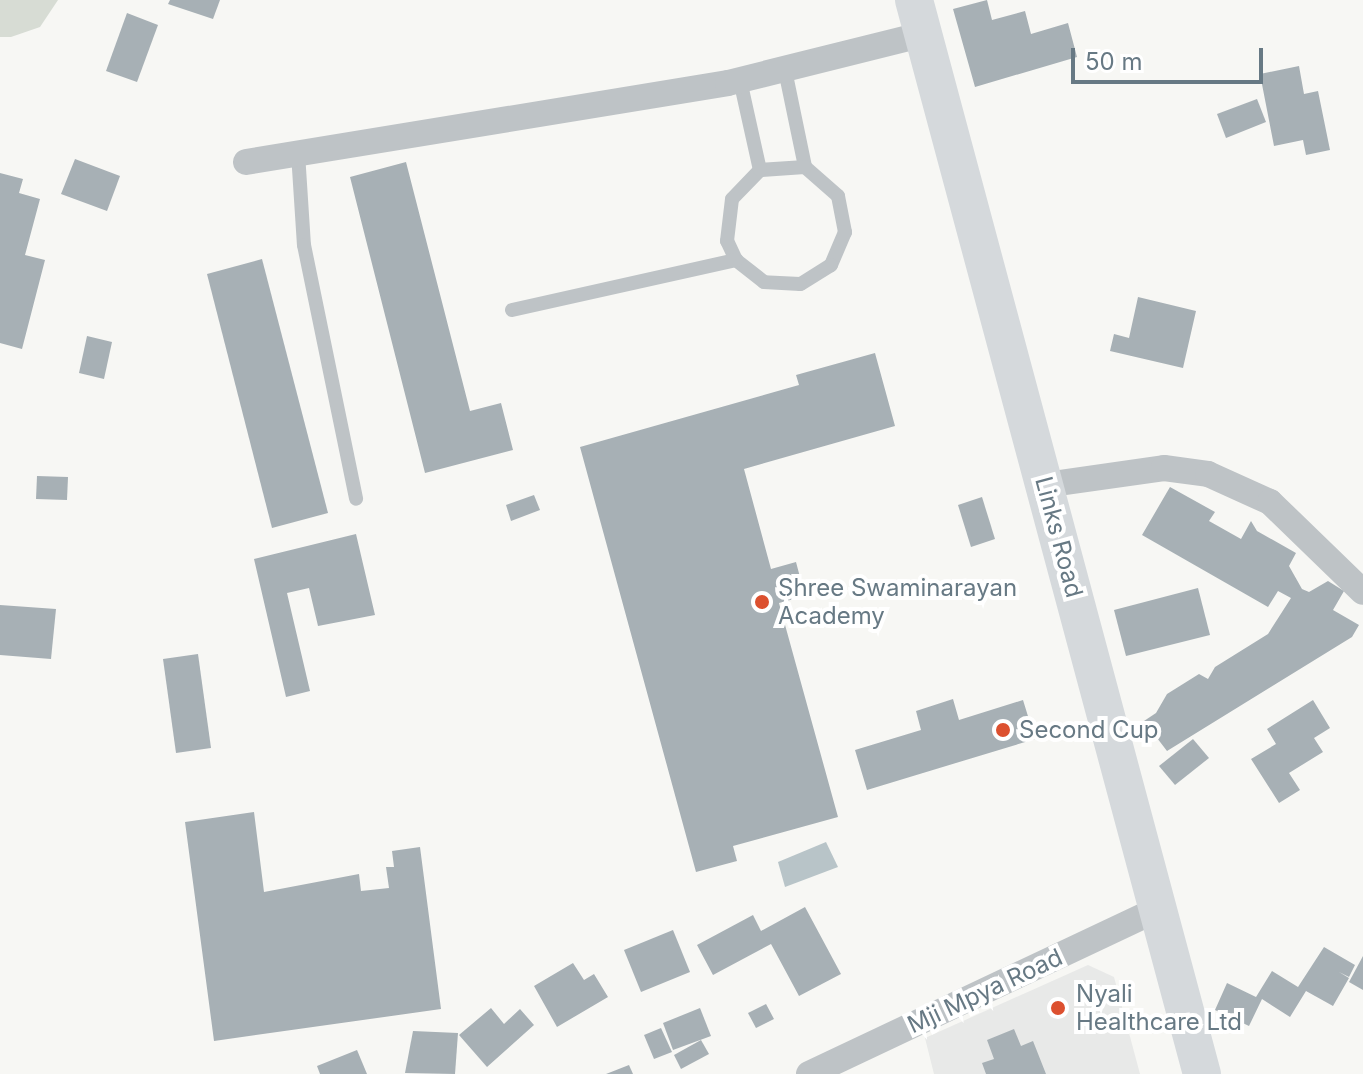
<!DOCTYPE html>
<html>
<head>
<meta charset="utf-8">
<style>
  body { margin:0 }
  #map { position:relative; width:1363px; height:1074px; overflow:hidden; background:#f7f7f4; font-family:Inter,sans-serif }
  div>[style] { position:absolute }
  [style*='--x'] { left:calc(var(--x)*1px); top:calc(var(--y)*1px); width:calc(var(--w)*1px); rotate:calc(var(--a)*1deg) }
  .built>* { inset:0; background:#e8e9e8 }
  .green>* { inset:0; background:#d7dcd4 }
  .water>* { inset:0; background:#b8c4c8 }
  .building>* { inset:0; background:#a7b0b5 }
  .lane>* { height:14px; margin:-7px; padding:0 7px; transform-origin:7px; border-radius:7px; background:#bec3c6 }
  .street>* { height:26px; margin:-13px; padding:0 13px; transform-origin:13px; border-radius:13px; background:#bec3c6 }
  .secondary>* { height:38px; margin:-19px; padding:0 19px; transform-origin:19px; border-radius:19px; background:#d5d9dc }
  .dots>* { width:22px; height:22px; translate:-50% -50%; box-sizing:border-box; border:4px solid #fff; border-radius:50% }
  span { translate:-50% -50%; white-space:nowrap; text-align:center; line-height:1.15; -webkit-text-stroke:8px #fff; paint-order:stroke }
  .street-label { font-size:24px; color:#677984 }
  .poi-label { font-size:24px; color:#677984 }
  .left { translate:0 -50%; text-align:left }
  .scale { position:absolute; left:1071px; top:48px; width:192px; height:36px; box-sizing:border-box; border:4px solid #677984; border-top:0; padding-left:10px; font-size:24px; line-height:28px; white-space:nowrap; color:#677984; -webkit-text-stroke:6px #fff; paint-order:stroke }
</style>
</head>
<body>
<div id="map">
  <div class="built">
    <div style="clip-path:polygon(1088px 965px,1114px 977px,1140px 1074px,934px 1074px,925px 1038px)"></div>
  </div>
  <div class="green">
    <div style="clip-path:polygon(0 0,58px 0,40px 27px,11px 37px,0 37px)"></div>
  </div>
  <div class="water">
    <div style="clip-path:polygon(826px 842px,838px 867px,785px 887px,778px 862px)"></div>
  </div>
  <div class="building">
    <div style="clip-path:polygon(170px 0,220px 0,213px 19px,168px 4px)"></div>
    <div style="clip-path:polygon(987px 0,992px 20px,1025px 11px,1031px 34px,1068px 23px,1077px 57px,975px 87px,953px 9px)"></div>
    <div style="clip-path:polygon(127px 13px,158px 25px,137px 82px,106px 71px)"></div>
    <div style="clip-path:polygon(1299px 66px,1304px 94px,1318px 91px,1330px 150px,1306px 155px,1303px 140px,1274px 146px,1260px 74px)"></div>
    <div style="clip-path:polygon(1257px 99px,1266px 122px,1226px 138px,1217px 114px)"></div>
    <div style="clip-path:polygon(75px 159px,120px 176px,107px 211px,61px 194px)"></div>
    <div style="clip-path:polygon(406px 162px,470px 411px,501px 403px,513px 450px,425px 473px,350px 177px)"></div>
    <div style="clip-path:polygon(0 173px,23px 179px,19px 193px,40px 199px,25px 255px,45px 260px,22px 349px,0 343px)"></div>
    <div style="clip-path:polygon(262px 259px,328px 513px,272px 528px,207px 274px)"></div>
    <div style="clip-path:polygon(1138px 297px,1196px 311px,1183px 368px,1110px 351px,1114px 334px,1129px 338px)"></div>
    <div style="clip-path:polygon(87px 336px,112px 342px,104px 379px,79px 373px)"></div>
    <div style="clip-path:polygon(875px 353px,895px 426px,744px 469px,771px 569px,796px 562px,805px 596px,779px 603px,838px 817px,733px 846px,737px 861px,696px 872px,580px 447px,799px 385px,796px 375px)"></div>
    <div style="clip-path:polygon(37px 476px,68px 477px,67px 500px,36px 499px)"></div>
    <div style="clip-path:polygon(1170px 487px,1215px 512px,1209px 521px,1241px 539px,1251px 521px,1257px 531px,1296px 553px,1289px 566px,1302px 589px,1309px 592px,1328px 581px,1344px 591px,1333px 610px,1359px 625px,1352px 637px,1167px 751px,1144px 721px,1156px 713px,1167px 694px,1199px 674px,1208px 679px,1215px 667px,1268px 634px,1291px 598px,1278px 591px,1268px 607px,1142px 535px)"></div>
    <div style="clip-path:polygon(534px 495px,540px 510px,511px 521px,506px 505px)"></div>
    <div style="clip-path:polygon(982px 497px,995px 539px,971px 547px,958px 505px)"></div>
    <div style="clip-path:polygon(356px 534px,375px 615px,318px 626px,309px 588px,287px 593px,310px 691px,286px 697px,254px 559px)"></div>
    <div style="clip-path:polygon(1198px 588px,1210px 635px,1126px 656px,1114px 610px)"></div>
    <div style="clip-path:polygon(0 605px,56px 609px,51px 659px,0 655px)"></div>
    <div style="clip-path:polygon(198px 654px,211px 748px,176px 753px,163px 659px)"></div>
    <div style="clip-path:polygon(953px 699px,959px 720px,1023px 700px,1035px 739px,867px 790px,855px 750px,921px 730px,916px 711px)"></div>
    <div style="clip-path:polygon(1313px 700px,1330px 728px,1314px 738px,1323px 752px,1289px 773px,1300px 790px,1279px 803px,1251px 759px,1276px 744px,1267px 729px)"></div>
    <div style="clip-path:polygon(1193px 739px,1209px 758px,1175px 785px,1159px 766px)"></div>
    <div style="clip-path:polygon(254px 812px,264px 892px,359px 874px,361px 891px,389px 888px,386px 867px,394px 867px,392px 851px,420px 847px,441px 1009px,214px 1041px,185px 822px)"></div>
    <div style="clip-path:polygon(805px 907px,841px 974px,799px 996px,771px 944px,713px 975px,697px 945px,753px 915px,761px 931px)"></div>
    <div style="clip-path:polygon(673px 930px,690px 972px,641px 992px,624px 950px)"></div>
    <div style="clip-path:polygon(1324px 947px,1355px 965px,1349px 977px,1339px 972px,1349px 978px,1333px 1006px,1306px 991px,1290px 1017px,1262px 999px,1249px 1026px,1215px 1010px,1227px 983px,1256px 997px,1272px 971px,1298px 987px)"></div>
    <div style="clip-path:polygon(1363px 956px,1363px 990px,1349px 982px)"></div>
    <div style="clip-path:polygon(573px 963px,584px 980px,594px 974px,608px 997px,557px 1027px,534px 986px)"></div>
    <div style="clip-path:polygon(766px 1004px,774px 1019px,756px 1028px,748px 1013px)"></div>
    <div style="clip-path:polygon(491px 1008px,504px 1024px,520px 1009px,534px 1025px,487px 1067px,459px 1035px)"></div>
    <div style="clip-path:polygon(700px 1008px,711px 1036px,673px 1050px,663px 1023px)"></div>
    <div style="clip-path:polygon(661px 1028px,672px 1052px,654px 1059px,644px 1035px)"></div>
    <div style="clip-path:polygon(1014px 1029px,1021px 1046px,1033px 1041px,1046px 1074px,986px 1074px,982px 1063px,994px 1059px,987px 1040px)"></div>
    <div style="clip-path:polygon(413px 1031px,458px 1033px,455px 1074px,405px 1073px)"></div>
    <div style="clip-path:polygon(701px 1040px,709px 1054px,681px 1069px,674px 1055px)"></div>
    <div style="clip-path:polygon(357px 1050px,367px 1074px,320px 1074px,317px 1066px)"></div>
    <div style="clip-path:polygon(629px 1065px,633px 1074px,606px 1074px)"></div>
  </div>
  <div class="lane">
    <div style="--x:785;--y:70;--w:99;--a:78.3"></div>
    <div style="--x:805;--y:167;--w:44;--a:41.3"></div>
    <div style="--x:838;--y:196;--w:37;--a:79"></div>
    <div style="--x:845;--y:232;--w:36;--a:113"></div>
    <div style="--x:831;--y:265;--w:36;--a:148"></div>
    <div style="--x:800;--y:284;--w:36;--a:-177"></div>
    <div style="--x:764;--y:282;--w:36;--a:-142"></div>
    <div style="--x:736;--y:260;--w:21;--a:-115"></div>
    <div style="--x:727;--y:241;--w:42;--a:-83.2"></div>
    <div style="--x:732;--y:199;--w:40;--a:-46"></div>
    <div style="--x:760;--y:170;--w:45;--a:-3.8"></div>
    <div style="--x:740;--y:80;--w:92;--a:77.5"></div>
    <div style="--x:298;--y:153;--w:92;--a:86.3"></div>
    <div style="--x:304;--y:245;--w:259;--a:78.4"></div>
    <div style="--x:512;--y:310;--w:230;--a:-12.6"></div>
  </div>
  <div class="street">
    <div style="--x:246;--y:162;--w:488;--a:-9.3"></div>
    <div style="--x:728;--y:83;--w:198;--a:-14"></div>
    <div style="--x:1045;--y:485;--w:120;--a:-8.1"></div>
    <div style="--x:1164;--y:468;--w:44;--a:7.8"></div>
    <div style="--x:1208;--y:474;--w:68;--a:24.3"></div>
    <div style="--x:1270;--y:502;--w:129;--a:44.1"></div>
    <div style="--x:809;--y:1074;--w:388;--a:-25.3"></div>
  </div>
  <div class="secondary">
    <div style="--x:914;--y:0;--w:1112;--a:74.99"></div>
  </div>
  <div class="dots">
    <div style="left:762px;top:602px;background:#dc502f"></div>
    <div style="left:1003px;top:730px;background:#dc502f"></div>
    <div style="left:1058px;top:1008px;background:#dc502f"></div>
  </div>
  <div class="street-label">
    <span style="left:1059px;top:537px;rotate:75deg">Links Road</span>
    <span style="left:985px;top:991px;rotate:-25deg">Mji Mpya Road</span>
  </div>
  <div class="poi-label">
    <span class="left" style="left:778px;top:602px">Shree Swaminarayan<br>Academy</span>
    <span class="left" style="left:1019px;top:730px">Second Cup</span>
    <span class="left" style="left:1076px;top:1008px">Nyali<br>Healthcare Ltd</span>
  </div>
  <div class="scale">50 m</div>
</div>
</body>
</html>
